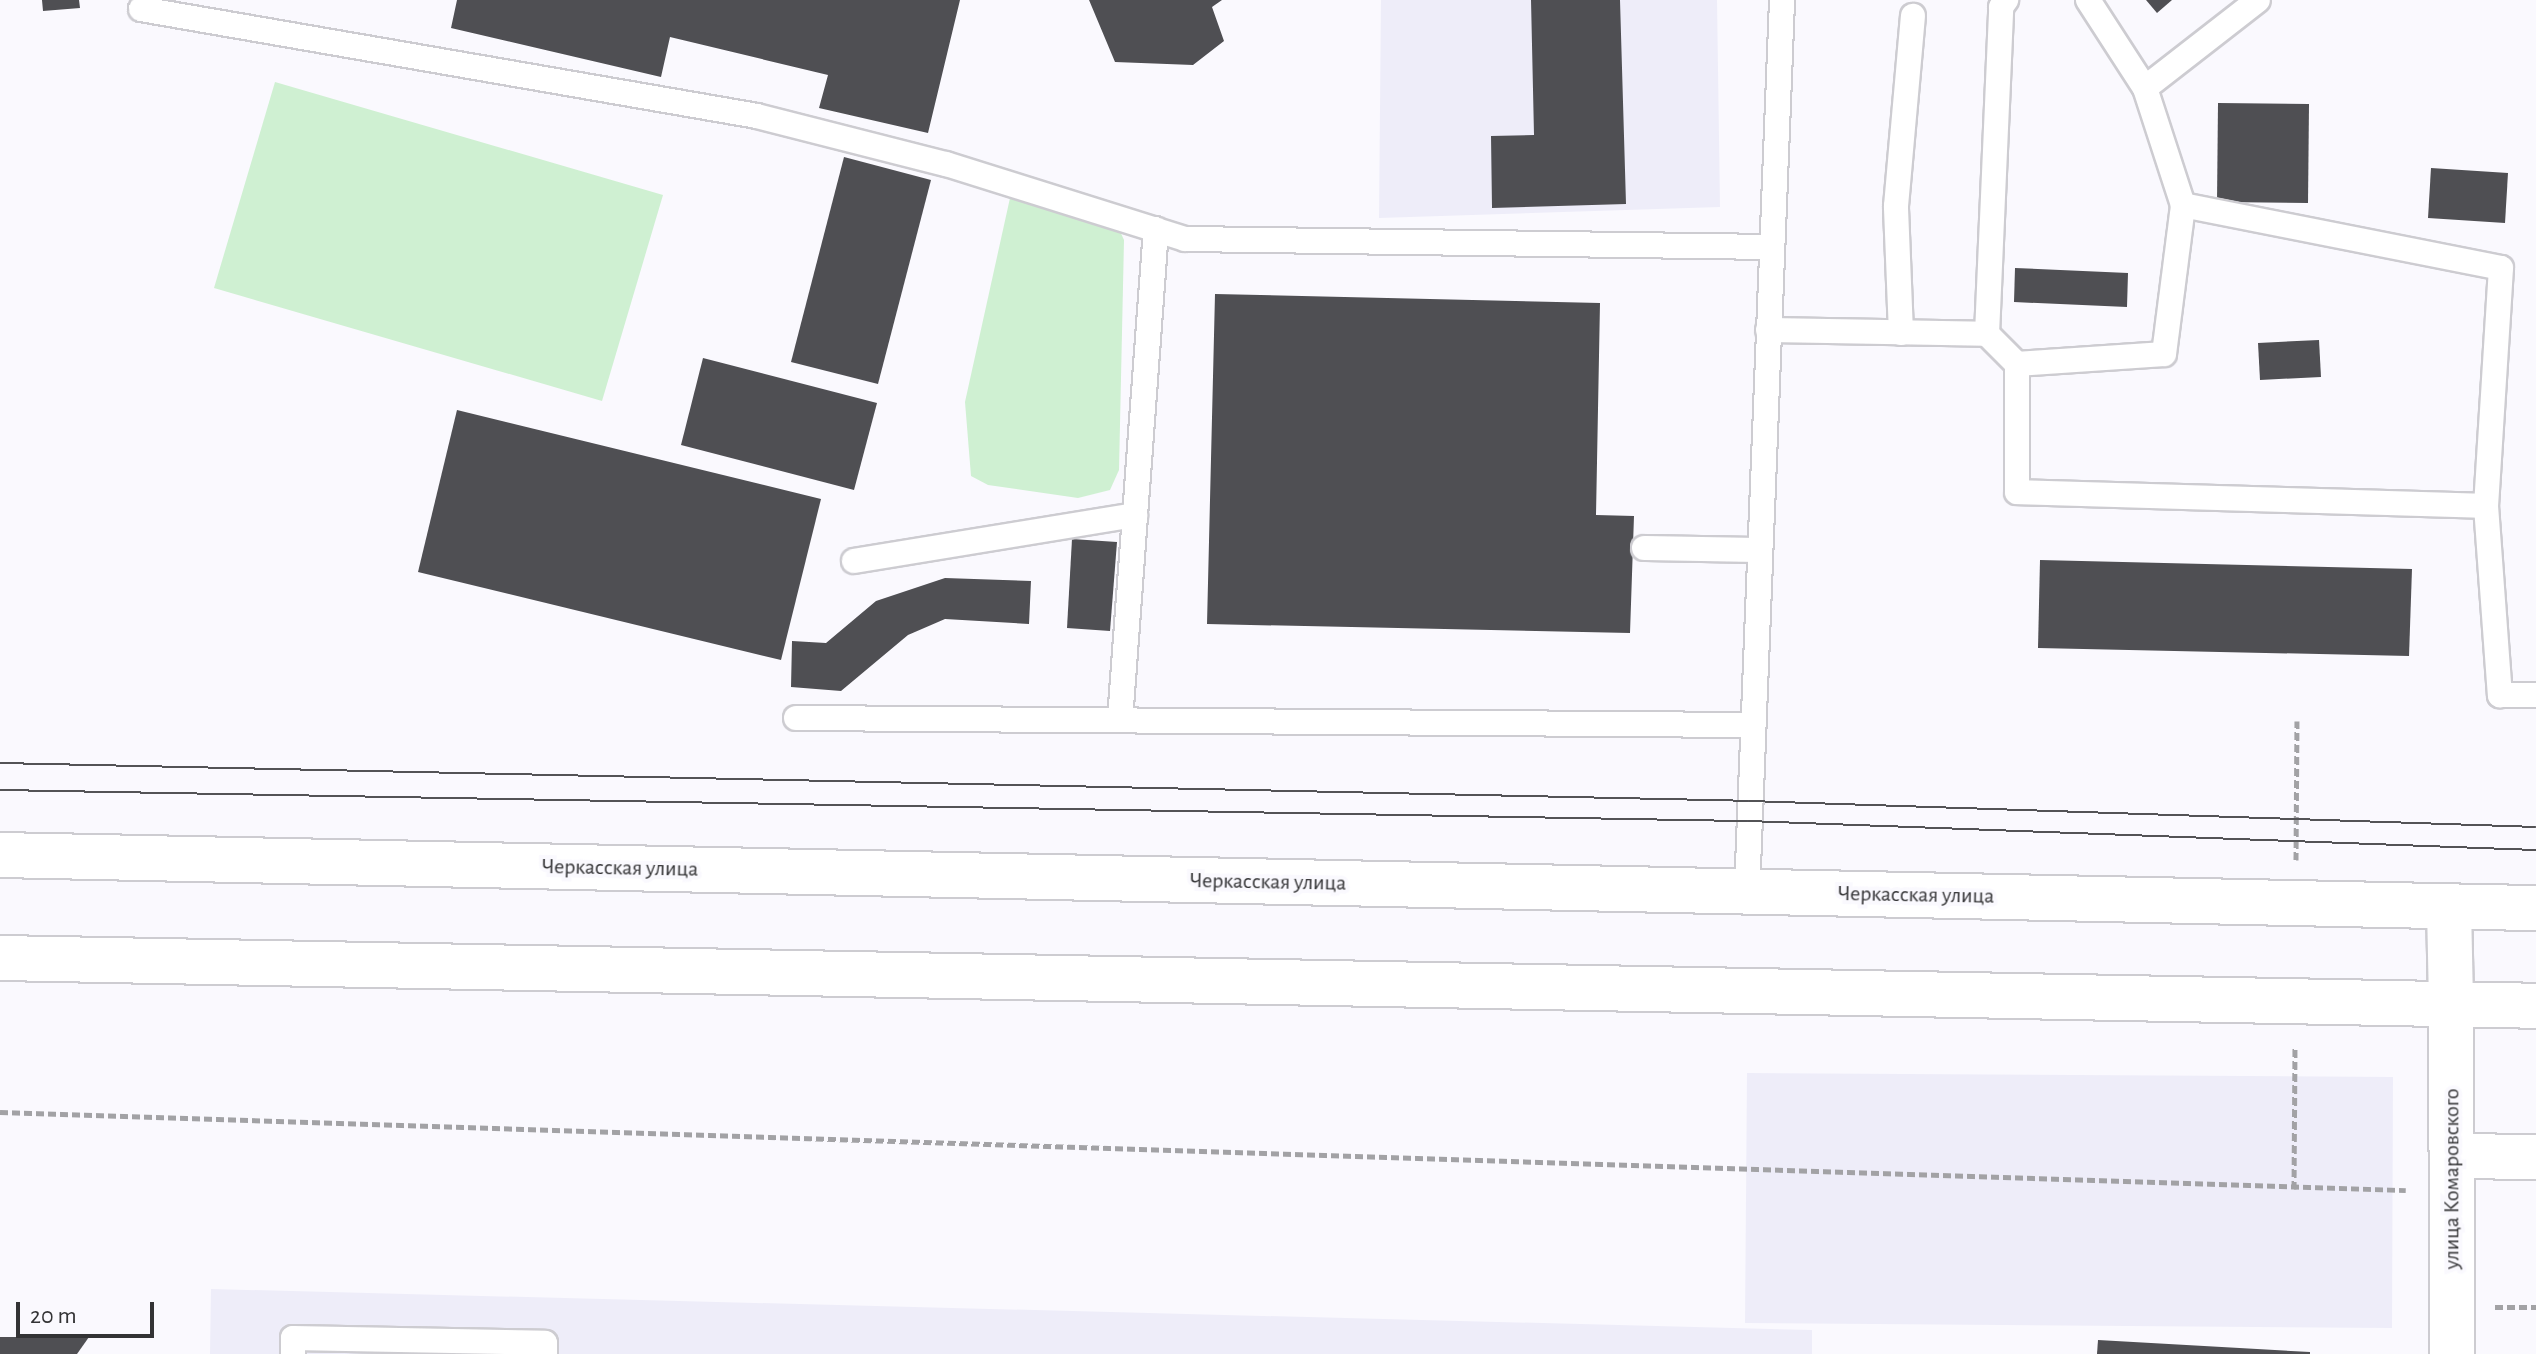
<!DOCTYPE html>
<html>
<head>
<meta charset="utf-8">
<style>
  body { margin:0 }
  #map { position:relative; width:2536px; height:1354px; overflow:hidden; background:#faf9fe; font-family:"Alegreya Sans",sans-serif }
  div>[style] { position:absolute }
  [style*='--x'] { left:calc(var(--x)*1px); top:calc(var(--y)*1px); width:calc(var(--w)*1px); rotate:calc(var(--a)*1deg) }
  .built>* { inset:0; background:#eeedf9 }
  .green>* { inset:0; background:#cff0d2 }
  .building>* { inset:0; background:#4f4f53 }
  .path>* { height:5px; margin-top:-2.5px; transform-origin:0; background:repeating-linear-gradient(90deg,#a2a2a5 0 8px,transparent 0 12px) }
  .roads { filter:drop-shadow(2px 0 #cdccd1) drop-shadow(-2px 0 #cdccd1) drop-shadow(0 2px #cdccd1) drop-shadow(0 -2px #cdccd1) }
  .service>* { height:24px; margin:-12px; padding:0 12px; transform-origin:12px; border-radius:12px; background:#fff }
  .minor>* { height:44px; margin:-22px; padding:0 22px; transform-origin:22px; border-radius:22px; background:#fff }
  .tertiary>* { height:44px; margin:-22px; padding:0 22px; transform-origin:22px; border-radius:22px; background:#fff }
  .secondary>* { height:44px; margin:-22px; padding:0 22px; transform-origin:22px; border-radius:22px; background:#fff }
  .tram>* { height:2px; margin:-1px; padding:0 1px; transform-origin:1px; border-radius:1px; background:#535356 }
  span { translate:-50% -50%; white-space:nowrap; text-align:center; line-height:1.15; -webkit-text-stroke:8px #faf9fe; paint-order:stroke }
  .street-label { font-size:22px; color:#333335 }
  .scale { position:absolute; left:16px; top:1302px; width:138px; height:36px; box-sizing:border-box; border:4px solid #333335; border-top:0; padding-left:10px; font-size:24px; line-height:28px; white-space:nowrap; color:#333335; -webkit-text-stroke:6px #faf9fe; paint-order:stroke }
</style>
</head>
<body>
<div id="map">
  <div class="built">
    <div style="clip-path:polygon(1381px 0,1717px 0,1720px 207px,1379px 218px)"></div>
    <div style="clip-path:polygon(1747px 1073px,2393px 1077px,2392px 1328px,1745px 1323px)"></div>
    <div style="clip-path:polygon(211px 1289px,1812px 1330px,1812px 1354px,210px 1354px)"></div>
  </div>
  <div class="green">
    <div style="clip-path:polygon(275px 82px,663px 195px,602px 401px,214px 288px)"></div>
    <div style="clip-path:polygon(1010px 198px,1119px 229px,1124px 240px,1119px 470px,1110px 490px,1078px 498px,988px 485px,971px 476px,965px 402px)"></div>
  </div>
  <div class="building">
    <div style="clip-path:polygon(42px 0,79px 0,80px 8px,43px 11px)"></div>
    <div style="clip-path:polygon(457px 0,960px 0,928px 133px,819px 108px,828px 75px,670px 37px,661px 77px,451px 28px)"></div>
    <div style="clip-path:polygon(1089px 0,1222px 0,1212px 7px,1224px 41px,1193px 65px,1115px 62px)"></div>
    <div style="clip-path:polygon(1531px 0,1620px 0,1626px 204px,1492px 208px,1491px 136px,1534px 135px)"></div>
    <div style="clip-path:polygon(2146px 0,2172px 0,2157px 13px)"></div>
    <div style="clip-path:polygon(2218px 103px,2309px 104px,2308px 203px,2217px 202px)"></div>
    <div style="clip-path:polygon(844px 157px,931px 180px,878px 384px,791px 362px)"></div>
    <div style="clip-path:polygon(2431px 168px,2508px 173px,2505px 223px,2428px 218px)"></div>
    <div style="clip-path:polygon(2015px 268px,2128px 273px,2127px 307px,2014px 302px)"></div>
    <div style="clip-path:polygon(1215px 294px,1600px 303px,1596px 515px,1634px 516px,1630px 633px,1207px 624px)"></div>
    <div style="clip-path:polygon(2319px 340px,2321px 377px,2260px 380px,2258px 343px)"></div>
    <div style="clip-path:polygon(703px 358px,877px 403px,854px 490px,681px 445px)"></div>
    <div style="clip-path:polygon(457px 410px,821px 499px,781px 660px,418px 572px)"></div>
    <div style="clip-path:polygon(1072px 539px,1117px 542px,1110px 631px,1067px 628px)"></div>
    <div style="clip-path:polygon(2040px 560px,2412px 569px,2409px 656px,2038px 648px)"></div>
    <div style="clip-path:polygon(945px 578px,1031px 581px,1029px 624px,945px 619px,908px 635px,841px 691px,791px 687px,792px 641px,826px 643px,876px 601px)"></div>
    <div style="clip-path:polygon(0 1337px,89px 1337px,77px 1354px,0 1354px)"></div>
    <div style="clip-path:polygon(2098px 1340px,2310px 1352px,2310px 1354px,2097px 1354px)"></div>
  </div>
  <div class="path">
    <div style="--x:2296;--y:860;--w:139;--a:-89.6"></div>
    <div style="--x:0;--y:1112;--w:2407;--a:1.86"></div>
    <div style="--x:2294;--y:1189;--w:143;--a:-89.6"></div>
    <div style="--x:2495;--y:1307;--w:41;--a:0"></div>
  </div>
  <div class="roads">
    <div class="service">
      <div style="--x:2088;--y:0;--w:105;--a:57.1"></div>
      <div style="--x:2145;--y:88;--w:123;--a:72"></div>
      <div style="--x:2183;--y:205;--w:324;--a:11.2"></div>
      <div style="--x:2501;--y:268;--w:238;--a:93.6"></div>
      <div style="--x:2486;--y:506;--w:190;--a:85.8"></div>
      <div style="--x:2500;--y:695;--w:36;--a:0"></div>
      <div style="--x:141;--y:9;--w:625;--a:9.85"></div>
      <div style="--x:757;--y:116;--w:195;--a:14.3"></div>
      <div style="--x:946;--y:164;--w:250;--a:17.4"></div>
      <div style="--x:1185;--y:239;--w:585;--a:0.78"></div>
      <div style="--x:2145;--y:88;--w:143;--a:-37.9"></div>
      <div style="--x:1768;--y:330;--w:219;--a:1"></div>
      <div style="--x:1987;--y:334;--w:327;--a:-87.5"></div>
      <div style="--x:2001;--y:7;--w:9;--a:-54"></div>
      <div style="--x:1901;--y:333;--w:127;--a:-92.3"></div>
      <div style="--x:1896;--y:206;--w:191;--a:-84.9"></div>
      <div style="--x:1987;--y:334;--w:42;--a:45"></div>
      <div style="--x:2017;--y:364;--w:128;--a:90"></div>
      <div style="--x:2017;--y:492;--w:469;--a:1.7"></div>
      <div style="--x:2017;--y:364;--w:147;--a:-3.9"></div>
      <div style="--x:2164;--y:354;--w:150;--a:-82.7"></div>
      <div style="--x:1644;--y:548;--w:115;--a:1"></div>
      <div style="--x:854;--y:561;--w:285;--a:-9.3"></div>
      <div style="--x:796;--y:718;--w:956;--a:0.42"></div>
      <div style="--x:1120;--y:720;--w:492;--a:-85.8"></div>
      <div style="--x:1747;--y:892;--w:893;--a:-87.75"></div>
      <div style="--x:293;--y:1354;--w:16;--a:-90"></div>
      <div style="--x:293;--y:1338;--w:252;--a:1.1"></div>
      <div style="--x:545;--y:1343;--w:11;--a:90"></div>
    </div>
    <div class="minor">
      <div style="--x:2453;--y:1156;--w:83;--a:0.7"></div>
    </div>
    <div class="tertiary">
      <div style="--x:2451;--y:1004;--w:350;--a:89.8"></div>
    </div>
    <div class="secondary">
      <div style="--x:0;--y:855;--w:2537;--a:1.2"></div>
      <div style="--x:2449;--y:907;--w:97;--a:88.8"></div>
      <div style="--x:0;--y:958;--w:2536;--a:1.08"></div>
    </div>
  </div>
  <div class="tram">
    <div style="--x:0;--y:763;--w:1749;--a:1.24"></div>
    <div style="--x:1749;--y:801;--w:787;--a:1.89"></div>
    <div style="--x:0;--y:790;--w:1748;--a:1.02"></div>
    <div style="--x:1748;--y:821;--w:789;--a:2.11"></div>
  </div>
  <div class="street-label">
    <span style="left:620px;top:868px;rotate:1deg">Черкасская улица</span>
    <span style="left:1268px;top:882px;rotate:1deg">Черкасская улица</span>
    <span style="left:1916px;top:895px;rotate:1deg">Черкасская улица</span>
    <span style="left:2452px;top:1179px;rotate:-90deg">улица Комаровского</span>
  </div>
  <div class="scale">20 m</div>
</div>
</body>
</html>
